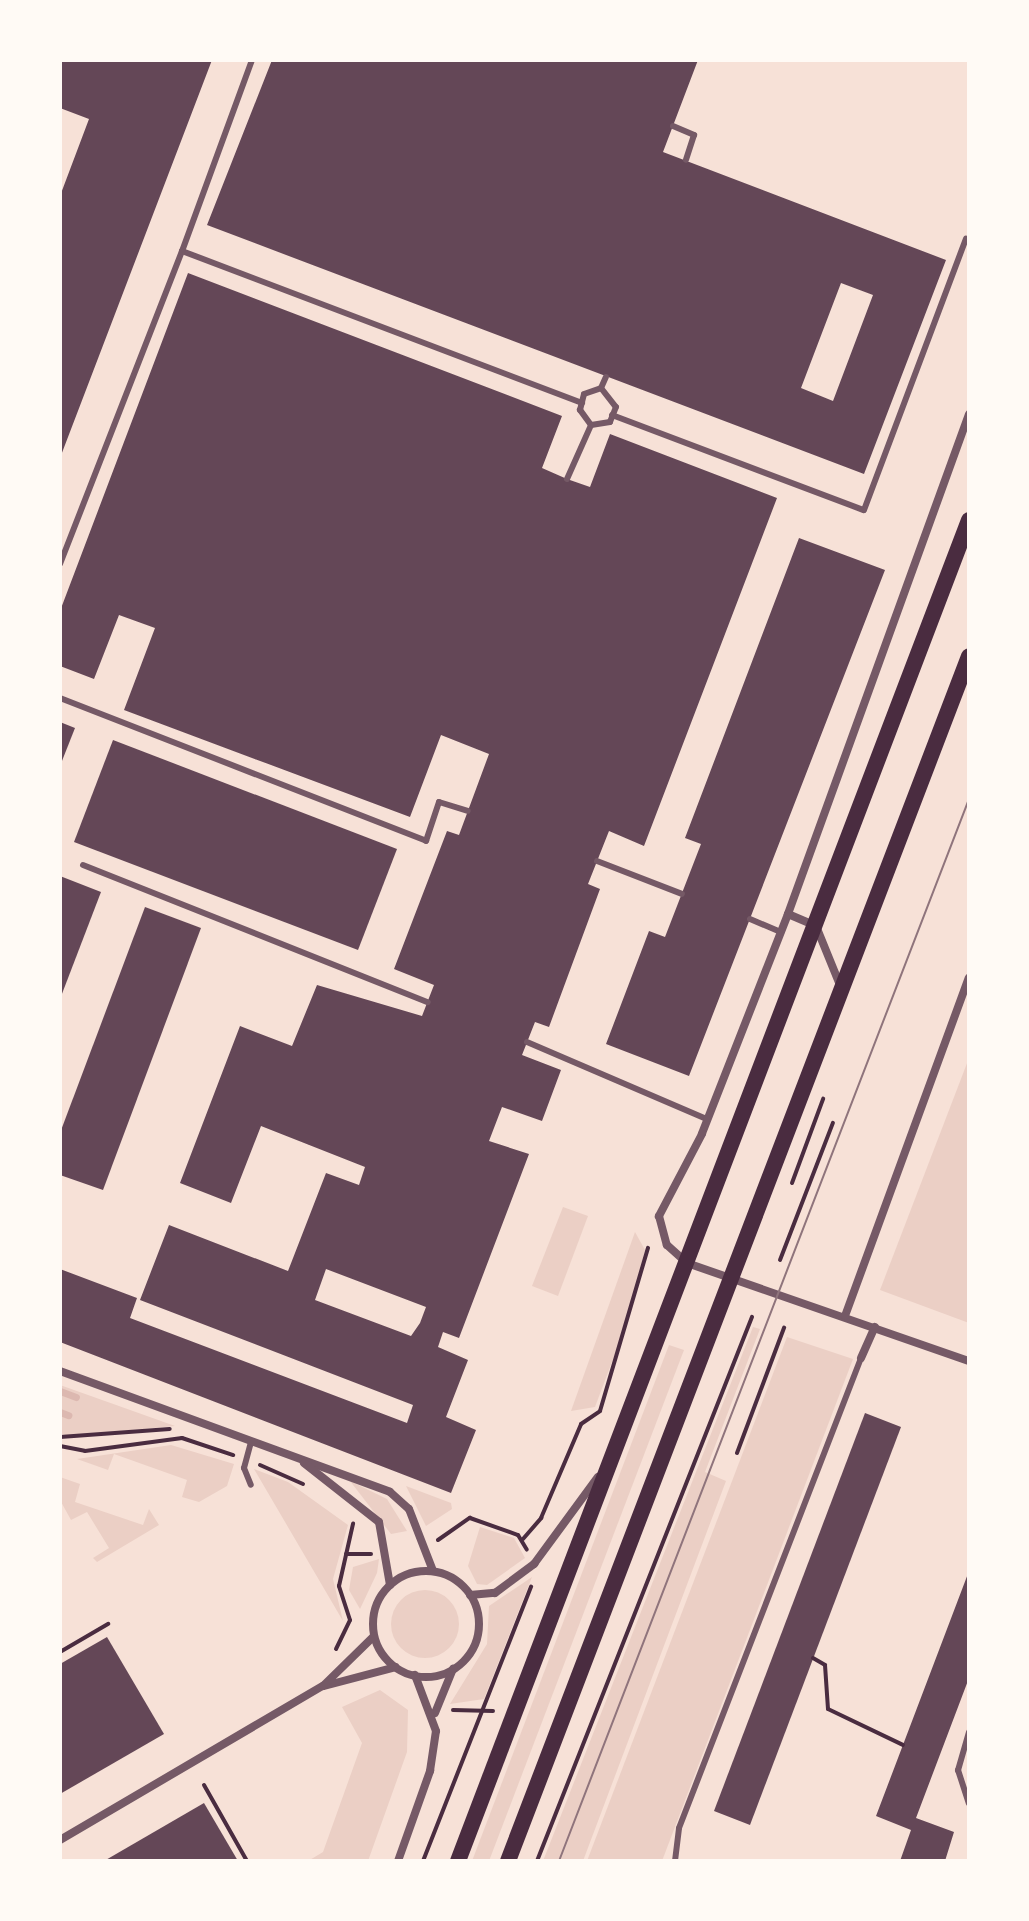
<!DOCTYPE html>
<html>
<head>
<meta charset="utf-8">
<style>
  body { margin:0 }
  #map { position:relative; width:1029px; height:1921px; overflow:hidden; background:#f7e1d7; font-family:"Public Sans",sans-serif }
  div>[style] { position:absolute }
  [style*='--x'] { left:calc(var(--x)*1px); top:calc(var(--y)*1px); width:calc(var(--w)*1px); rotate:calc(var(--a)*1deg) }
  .green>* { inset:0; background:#ebcfc5 }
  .round { border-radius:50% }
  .stream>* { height:7px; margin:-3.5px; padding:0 3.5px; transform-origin:3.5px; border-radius:3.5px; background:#dcb8b0 }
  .building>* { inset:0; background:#644757 }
  .path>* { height:4px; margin:-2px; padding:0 2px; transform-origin:2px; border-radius:2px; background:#4a2c40 }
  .service>* { height:6px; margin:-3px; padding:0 3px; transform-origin:3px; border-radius:3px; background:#755966 }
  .minor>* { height:8px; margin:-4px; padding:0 4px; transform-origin:4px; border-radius:4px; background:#755966 }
  .minor>.ring { margin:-4px; padding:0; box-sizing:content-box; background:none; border:8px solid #755966; border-radius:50% }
  .secondary>* { height:16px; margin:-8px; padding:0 8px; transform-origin:8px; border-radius:8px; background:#4a2c40 }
  .tram>* { height:2px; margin:-1px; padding:0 1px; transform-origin:1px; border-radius:1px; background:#8f747c }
  span { translate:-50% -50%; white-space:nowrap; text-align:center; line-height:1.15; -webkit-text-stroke:7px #fffaf5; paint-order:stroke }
  .frame { position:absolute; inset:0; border:62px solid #fffaf5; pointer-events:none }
</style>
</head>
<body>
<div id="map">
  <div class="green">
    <div style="clip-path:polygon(969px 1058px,969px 1323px,880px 1290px)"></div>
    <div style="clip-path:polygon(563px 1207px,588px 1216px,558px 1296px,532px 1286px)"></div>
    <div style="clip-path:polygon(635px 1232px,645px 1250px,624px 1330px,595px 1407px,571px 1411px)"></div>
    <div style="clip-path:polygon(753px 1327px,760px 1329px,705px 1472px,726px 1481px,583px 1861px,543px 1861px)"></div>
    <div style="clip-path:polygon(787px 1337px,853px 1359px,662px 1861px,587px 1861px)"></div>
    <div style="clip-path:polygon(669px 1345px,684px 1350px,489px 1861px,472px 1861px)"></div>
    <div style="clip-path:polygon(60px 1385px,175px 1426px,68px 1436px,60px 1433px)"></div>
    <div style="clip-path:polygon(171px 1445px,234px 1464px,227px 1486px,199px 1502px,182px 1497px,187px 1480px,114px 1454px,108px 1470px,77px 1459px)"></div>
    <div style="clip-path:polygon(254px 1469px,288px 1482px,348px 1525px,333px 1579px,343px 1621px)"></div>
    <div style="clip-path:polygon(60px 1477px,80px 1484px,75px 1502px,143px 1525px,149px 1509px,159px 1525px,97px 1562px,93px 1558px,109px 1548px,87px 1512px,71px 1520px,60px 1500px)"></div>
    <div style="clip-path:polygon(350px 1481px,387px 1499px,407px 1531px,391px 1534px)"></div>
    <div style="clip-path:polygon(406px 1486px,451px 1503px,452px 1509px,426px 1526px)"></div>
    <div style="clip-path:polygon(480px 1527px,514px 1538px,525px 1558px,487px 1585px,477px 1584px,468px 1566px)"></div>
    <div style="clip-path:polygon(379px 1559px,377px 1573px,360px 1609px,349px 1590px,353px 1567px)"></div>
    <div style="clip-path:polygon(532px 1577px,484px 1699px,450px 1704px,487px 1644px,489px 1606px)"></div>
    <div class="round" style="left:391px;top:1590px;width:68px;height:68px"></div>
    <div style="clip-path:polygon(380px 1690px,408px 1710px,407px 1752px,368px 1861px,308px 1861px,323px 1852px,362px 1743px,342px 1707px)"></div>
  </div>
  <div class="stream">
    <div style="--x:60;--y:1391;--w:17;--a:21"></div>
    <div style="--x:60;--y:1412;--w:9;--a:21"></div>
  </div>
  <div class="building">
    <div style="clip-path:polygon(60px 60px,212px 60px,60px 458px,60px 196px,89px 119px,60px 108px)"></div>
    <div style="clip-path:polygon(evenodd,272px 60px,698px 60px,663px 152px,946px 260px,864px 474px,207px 225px,272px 60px,841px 283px,873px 295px,833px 401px,801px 388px,841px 283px)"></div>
    <div style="clip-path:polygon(evenodd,188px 273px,562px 416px,542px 468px,567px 479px,590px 487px,610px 434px,777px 498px,644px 846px,609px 831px,588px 884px,600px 889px,549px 1027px,535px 1022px,522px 1055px,561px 1070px,542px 1121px,502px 1107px,489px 1141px,529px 1154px,459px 1338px,443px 1332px,438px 1347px,468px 1360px,446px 1417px,476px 1430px,451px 1493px,60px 1342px,60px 1269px,137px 1298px,130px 1318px,407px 1423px,413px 1405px,140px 1300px,169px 1225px,288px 1271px,326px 1173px,359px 1185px,365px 1167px,261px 1126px,231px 1203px,180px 1183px,240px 1026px,292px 1046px,317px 985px,422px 1016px,434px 985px,394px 969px,447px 831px,459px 835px,489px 754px,441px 735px,410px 817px,124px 710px,155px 628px,119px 615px,94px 679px,60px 666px,60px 611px,188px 273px,326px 1269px,426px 1307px,420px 1323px,411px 1336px,315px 1300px,326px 1269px)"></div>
    <div style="clip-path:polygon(799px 538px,885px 570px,689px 1076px,606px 1044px,649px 931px,665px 937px,701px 844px,685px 838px)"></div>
    <div style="clip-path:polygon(60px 722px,75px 728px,60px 766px)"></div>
    <div style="clip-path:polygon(113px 740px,397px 849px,358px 950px,74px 842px)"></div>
    <div style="clip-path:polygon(60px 876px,101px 892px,60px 999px)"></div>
    <div style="clip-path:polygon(145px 907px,201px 928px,103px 1190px,60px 1175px,60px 1133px)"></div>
    <div style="clip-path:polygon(865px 1413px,901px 1427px,750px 1825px,714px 1811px)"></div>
    <div style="clip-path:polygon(969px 1571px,969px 1678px,916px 1818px,954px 1832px,945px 1861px,900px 1861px,911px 1830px,876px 1816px)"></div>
    <div style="clip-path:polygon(107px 1637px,164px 1734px,60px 1794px,60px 1664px)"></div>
    <div style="clip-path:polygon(204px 1803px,238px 1861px,104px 1861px)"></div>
  </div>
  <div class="path">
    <div style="--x:792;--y:1183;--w:90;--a:-69.7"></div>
    <div style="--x:780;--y:1260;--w:147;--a:-68.9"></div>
    <div style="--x:60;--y:1437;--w:110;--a:-4.2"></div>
    <div style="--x:60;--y:1446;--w:25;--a:11"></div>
    <div style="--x:85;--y:1451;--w:98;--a:-7.6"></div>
    <div style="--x:182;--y:1438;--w:54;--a:18.4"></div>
    <div style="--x:737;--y:1453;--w:134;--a:-69.4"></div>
    <div style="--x:260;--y:1465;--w:47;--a:23.8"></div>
    <div style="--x:523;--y:1539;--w:28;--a:-49"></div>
    <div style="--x:541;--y:1518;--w:102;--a:-66.9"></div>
    <div style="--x:581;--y:1424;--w:23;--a:-34"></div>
    <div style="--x:600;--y:1411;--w:170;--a:-73.6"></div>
    <div style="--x:438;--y:1540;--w:39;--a:-35"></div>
    <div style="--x:470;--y:1518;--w:51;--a:19.5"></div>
    <div style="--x:518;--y:1535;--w:17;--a:59"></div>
    <div style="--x:346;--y:1554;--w:25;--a:0"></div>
    <div style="--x:336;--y:1649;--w:32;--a:-64"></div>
    <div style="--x:350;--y:1620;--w:36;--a:-108"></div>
    <div style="--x:339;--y:1586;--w:64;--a:-77.3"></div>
    <div style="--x:60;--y:1652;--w:56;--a:-30.3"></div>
    <div style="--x:813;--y:1658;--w:14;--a:30"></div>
    <div style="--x:825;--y:1665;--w:44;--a:86.1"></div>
    <div style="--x:828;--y:1709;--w:83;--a:25.6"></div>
    <div style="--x:453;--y:1710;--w:40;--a:1.4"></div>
    <div style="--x:204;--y:1785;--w:87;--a:60.5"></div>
    <div style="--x:423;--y:1861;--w:295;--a:-68.5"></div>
    <div style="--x:537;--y:1861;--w:585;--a:-68.44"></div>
  </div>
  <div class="service">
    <div style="--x:252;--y:60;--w:203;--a:110.1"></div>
    <div style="--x:182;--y:251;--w:428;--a:20.8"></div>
    <div style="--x:673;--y:126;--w:23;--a:23"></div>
    <div style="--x:694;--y:135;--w:26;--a:108"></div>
    <div style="--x:601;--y:388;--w:24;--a:52"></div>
    <div style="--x:616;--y:407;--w:16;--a:112"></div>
    <div style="--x:610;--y:422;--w:19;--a:171"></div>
    <div style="--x:591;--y:425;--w:19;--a:-126"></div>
    <div style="--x:580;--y:410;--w:16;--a:-76"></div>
    <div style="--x:584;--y:394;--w:18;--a:-19"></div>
    <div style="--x:601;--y:388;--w:12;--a:-66"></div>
    <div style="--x:612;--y:415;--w:269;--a:20.7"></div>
    <div style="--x:864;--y:510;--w:290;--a:-69.4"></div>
    <div style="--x:567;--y:479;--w:59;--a:-66"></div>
    <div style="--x:60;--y:564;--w:336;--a:-68.7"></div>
    <div style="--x:60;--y:698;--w:393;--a:21.3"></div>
    <div style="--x:426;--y:841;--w:41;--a:-71.6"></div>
    <div style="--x:439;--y:802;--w:30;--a:17"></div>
    <div style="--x:597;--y:861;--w:91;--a:21.2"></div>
    <div style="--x:83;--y:865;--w:371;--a:21.7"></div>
    <div style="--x:750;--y:919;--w:34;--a:23"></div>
    <div style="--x:527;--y:1042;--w:196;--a:23.2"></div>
    <div style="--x:251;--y:1442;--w:27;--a:105"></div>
    <div style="--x:244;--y:1468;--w:18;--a:68"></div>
    <div style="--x:969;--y:1732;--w:40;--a:106"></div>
    <div style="--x:958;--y:1770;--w:35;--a:72"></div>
    <div style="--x:675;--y:1861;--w:33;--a:-83"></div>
    <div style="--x:679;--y:1828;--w:504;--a:-68.83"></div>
  </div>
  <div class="minor">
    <div style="--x:969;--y:414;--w:532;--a:109.9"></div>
    <div style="--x:788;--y:914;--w:236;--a:111.4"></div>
    <div style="--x:702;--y:1134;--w:93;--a:117.7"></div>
    <div style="--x:659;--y:1216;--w:30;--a:75"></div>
    <div style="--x:667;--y:1245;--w:27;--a:42"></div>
    <div style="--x:687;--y:1263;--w:299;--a:19.2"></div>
    <div style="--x:788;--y:914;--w:30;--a:23"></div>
    <div style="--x:816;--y:926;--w:64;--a:67.9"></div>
    <div style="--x:845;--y:1316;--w:360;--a:-69.9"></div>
    <div style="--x:861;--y:1358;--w:34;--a:-66"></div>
    <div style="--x:60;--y:1371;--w:351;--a:20.1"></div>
    <div style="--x:390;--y:1492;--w:25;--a:42"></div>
    <div style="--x:409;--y:1509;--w:66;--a:68.8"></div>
    <div style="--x:304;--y:1463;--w:95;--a:38.2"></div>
    <div style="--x:379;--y:1522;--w:64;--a:80.1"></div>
    <div class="ring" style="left:373px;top:1571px;width:98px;height:98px"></div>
    <div style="--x:470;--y:1595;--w:25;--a:-5"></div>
    <div style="--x:495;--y:1593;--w:49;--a:-36.6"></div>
    <div style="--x:534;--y:1564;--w:108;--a:-53.7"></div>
    <div style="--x:324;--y:1686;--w:74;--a:-14.8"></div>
    <div style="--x:435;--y:1713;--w:48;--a:-67.8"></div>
    <div style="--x:60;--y:1840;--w:305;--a:-30.4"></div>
    <div style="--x:323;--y:1686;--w:71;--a:-44.4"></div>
    <div style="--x:398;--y:1861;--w:96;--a:-70.4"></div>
    <div style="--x:430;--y:1771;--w:40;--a:-81.5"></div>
    <div style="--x:436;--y:1731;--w:60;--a:-110.6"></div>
  </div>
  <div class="secondary">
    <div style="--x:458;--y:1861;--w:1435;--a:-69.14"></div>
    <div style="--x:508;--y:1861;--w:1290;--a:-69.06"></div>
  </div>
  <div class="tram">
    <div style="--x:559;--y:1861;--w:1138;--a:-68.89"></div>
  </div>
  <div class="frame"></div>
</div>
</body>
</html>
